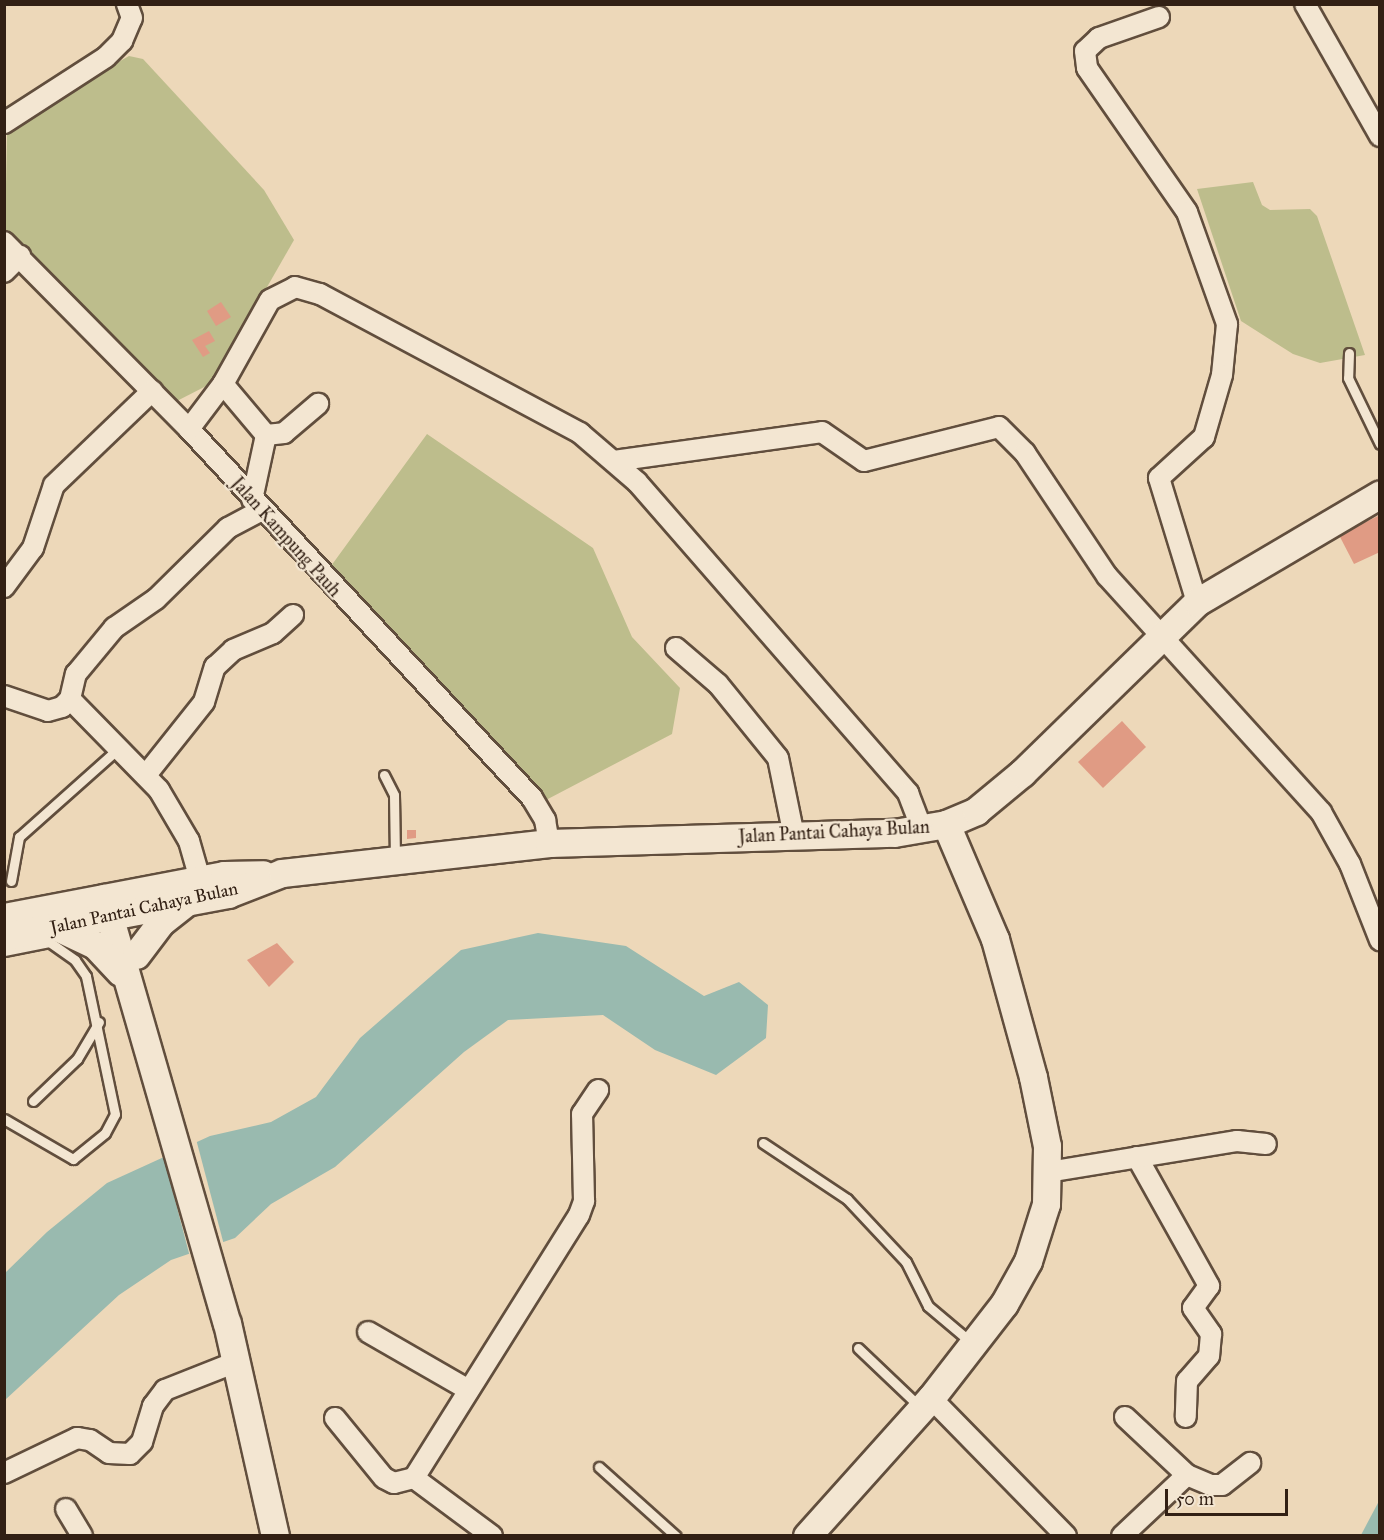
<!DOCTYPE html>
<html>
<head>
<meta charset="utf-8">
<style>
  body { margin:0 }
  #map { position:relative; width:1384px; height:1540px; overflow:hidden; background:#edd8b9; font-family:"IM FELL Great Primer",serif }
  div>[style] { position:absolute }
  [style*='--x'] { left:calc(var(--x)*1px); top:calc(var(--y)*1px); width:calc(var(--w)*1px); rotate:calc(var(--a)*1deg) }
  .green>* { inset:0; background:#bdbd8c }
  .water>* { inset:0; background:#99baaf }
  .pier>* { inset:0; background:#edd8b9 }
  .building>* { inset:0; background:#e09b84 }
  .roads { filter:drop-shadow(2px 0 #614e3d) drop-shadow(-2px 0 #614e3d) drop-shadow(0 2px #614e3d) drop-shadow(0 -2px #614e3d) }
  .lane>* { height:9px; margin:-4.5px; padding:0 4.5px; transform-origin:4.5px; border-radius:4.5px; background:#f3e6d2 }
  .street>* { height:20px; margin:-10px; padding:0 10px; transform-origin:10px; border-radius:10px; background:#f3e6d2 }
  .secondary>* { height:27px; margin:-13.5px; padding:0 13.5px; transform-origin:13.5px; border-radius:13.5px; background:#f3e6d2 }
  span { translate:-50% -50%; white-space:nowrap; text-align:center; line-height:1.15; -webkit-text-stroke:4.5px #f3e6d2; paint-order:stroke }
  .street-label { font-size:18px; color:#322014 }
  .frame { position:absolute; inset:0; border:6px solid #322014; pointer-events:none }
  .scale { position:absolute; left:1165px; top:1489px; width:123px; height:27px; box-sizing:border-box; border:3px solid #322014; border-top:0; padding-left:8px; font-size:18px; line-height:21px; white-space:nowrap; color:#322014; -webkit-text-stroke:4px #f3e6d2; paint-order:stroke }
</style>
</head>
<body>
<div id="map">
  <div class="green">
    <div style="clip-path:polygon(129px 56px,143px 59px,264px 190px,294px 240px,212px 383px,173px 403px,5px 236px,7px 134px,25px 115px)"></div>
    <div style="clip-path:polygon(1253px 182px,1262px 205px,1270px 210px,1310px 209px,1317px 216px,1365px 355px,1320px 363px,1293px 354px,1241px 321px,1197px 189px)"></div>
    <div style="clip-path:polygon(427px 434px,593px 548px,632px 637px,680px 688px,672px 734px,546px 800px,331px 566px)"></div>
  </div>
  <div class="water">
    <div style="clip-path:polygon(538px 933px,626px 946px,704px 996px,739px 982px,768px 1005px,766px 1038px,716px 1075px,655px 1050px,603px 1015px,508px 1020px,464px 1052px,335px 1167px,271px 1204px,235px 1238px,171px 1260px,119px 1295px,5px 1400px,5px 1273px,47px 1232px,107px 1183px,210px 1136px,271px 1122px,316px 1097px,360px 1038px,461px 950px)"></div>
    <div style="clip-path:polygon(1379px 1501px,1379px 1535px,1361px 1535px)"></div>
  </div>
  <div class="pier">
    <div style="clip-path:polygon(196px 1139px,224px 1245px,190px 1257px,163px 1154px)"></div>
  </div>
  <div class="building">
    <div style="clip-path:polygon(221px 302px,231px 317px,216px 326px,207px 311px)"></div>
    <div style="clip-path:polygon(209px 331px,215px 341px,205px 346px,210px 353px,203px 357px,192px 340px)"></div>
    <div style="clip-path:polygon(1380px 515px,1380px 552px,1354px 564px,1339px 535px)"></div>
    <div style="clip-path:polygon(1122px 721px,1146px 747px,1103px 788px,1078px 762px)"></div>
    <div style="clip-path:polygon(407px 830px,416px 830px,416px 838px,407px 839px)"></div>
    <div style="clip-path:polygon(277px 943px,294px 962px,269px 987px,247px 960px)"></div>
  </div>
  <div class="roads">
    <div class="lane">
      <div style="--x:1349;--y:353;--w:25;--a:92"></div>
      <div style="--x:1348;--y:378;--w:73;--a:64.1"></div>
      <div style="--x:384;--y:775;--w:22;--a:63"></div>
      <div style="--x:394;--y:795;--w:64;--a:89.1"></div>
      <div style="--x:11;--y:881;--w:45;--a:-79.7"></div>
      <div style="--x:19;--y:837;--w:134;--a:-41.7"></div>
      <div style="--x:4;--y:951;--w:46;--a:-11.3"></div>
      <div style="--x:33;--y:1101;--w:61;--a:-43.7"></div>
      <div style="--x:77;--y:1059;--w:43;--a:-59.3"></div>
      <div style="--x:4;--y:1119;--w:80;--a:30.1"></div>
      <div style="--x:73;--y:1159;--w:41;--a:-39.1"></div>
      <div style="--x:105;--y:1133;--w:21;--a:-62"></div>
      <div style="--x:115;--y:1114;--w:141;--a:-101.9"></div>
      <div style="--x:86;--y:976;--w:19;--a:-125"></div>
      <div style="--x:75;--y:960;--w:32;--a:-145"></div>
      <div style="--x:49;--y:942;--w:12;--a:-99"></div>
      <div style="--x:763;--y:1143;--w:101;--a:33.7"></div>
      <div style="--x:847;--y:1199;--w:86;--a:46.9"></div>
      <div style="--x:906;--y:1262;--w:49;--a:63.4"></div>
      <div style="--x:928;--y:1306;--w:57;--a:40.1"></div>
      <div style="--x:858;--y:1348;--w:86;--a:43.6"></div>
      <div style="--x:599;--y:1467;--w:103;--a:41.9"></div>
    </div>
    <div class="street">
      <div style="--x:1305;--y:4;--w:152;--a:60.4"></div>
      <div style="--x:1159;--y:17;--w:64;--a:160.7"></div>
      <div style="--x:1099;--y:38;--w:19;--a:137"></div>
      <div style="--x:1085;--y:51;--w:17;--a:83"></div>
      <div style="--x:1087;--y:68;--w:175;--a:55.2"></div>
      <div style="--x:1187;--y:212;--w:119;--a:70.3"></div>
      <div style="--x:1227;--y:324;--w:51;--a:95.6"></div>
      <div style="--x:1222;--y:375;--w:65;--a:106.2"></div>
      <div style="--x:1204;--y:437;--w:61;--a:137.7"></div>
      <div style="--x:1159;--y:478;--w:130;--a:73"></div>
      <div style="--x:4;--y:123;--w:121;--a:-32.9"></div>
      <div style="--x:106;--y:57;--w:23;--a:-45"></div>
      <div style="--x:122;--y:41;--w:25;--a:-67"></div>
      <div style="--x:132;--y:18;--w:15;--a:-110"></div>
      <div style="--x:4;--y:242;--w:263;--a:45.3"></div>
      <div style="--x:189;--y:429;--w:504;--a:47.09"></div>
      <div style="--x:532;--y:798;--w:26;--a:59"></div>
      <div style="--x:545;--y:820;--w:23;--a:80"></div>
      <div style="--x:4;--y:272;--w:23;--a:-45"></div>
      <div style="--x:223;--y:384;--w:67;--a:49.9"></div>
      <div style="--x:266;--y:435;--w:66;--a:102.2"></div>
      <div style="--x:189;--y:429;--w:56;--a:-52.9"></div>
      <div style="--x:223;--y:384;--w:96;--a:-60.8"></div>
      <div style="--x:270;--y:300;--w:28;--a:-27"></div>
      <div style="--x:295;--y:287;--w:26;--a:16"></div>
      <div style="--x:320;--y:294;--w:295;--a:28.1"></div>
      <div style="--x:580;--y:433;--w:75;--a:40.7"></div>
      <div style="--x:637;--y:482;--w:413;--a:48.9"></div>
      <div style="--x:908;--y:793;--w:40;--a:69"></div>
      <div style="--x:266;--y:435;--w:18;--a:-6"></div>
      <div style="--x:284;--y:433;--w:45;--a:-40.5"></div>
      <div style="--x:614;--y:461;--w:210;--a:-7.9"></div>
      <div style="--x:822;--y:432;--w:51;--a:34.6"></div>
      <div style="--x:864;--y:461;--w:139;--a:-14.1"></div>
      <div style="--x:999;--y:427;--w:37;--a:45"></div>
      <div style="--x:1025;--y:453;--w:148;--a:56.3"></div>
      <div style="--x:1107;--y:576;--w:319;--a:47.8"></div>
      <div style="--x:1321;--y:812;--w:60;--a:60.9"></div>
      <div style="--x:1350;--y:864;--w:82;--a:68.5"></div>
      <div style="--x:4;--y:587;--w:49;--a:-53.4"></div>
      <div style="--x:33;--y:548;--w:66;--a:-71.6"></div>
      <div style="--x:54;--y:485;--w:136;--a:-43.8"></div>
      <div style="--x:676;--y:648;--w:55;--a:40.6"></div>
      <div style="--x:718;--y:684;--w:95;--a:51"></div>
      <div style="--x:778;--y:758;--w:80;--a:78.4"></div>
      <div style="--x:4;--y:696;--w:46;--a:18.8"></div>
      <div style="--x:48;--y:711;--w:15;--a:-16"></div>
      <div style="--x:62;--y:707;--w:11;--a:-45"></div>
      <div style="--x:70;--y:699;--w:26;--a:-77"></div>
      <div style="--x:76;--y:674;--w:60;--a:-50.4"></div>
      <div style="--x:114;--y:628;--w:51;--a:-34.6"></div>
      <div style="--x:156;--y:599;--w:101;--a:-44.6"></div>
      <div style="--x:228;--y:528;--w:36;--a:-28"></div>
      <div style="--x:70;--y:699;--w:127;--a:45.6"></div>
      <div style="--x:159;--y:790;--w:59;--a:59.5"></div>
      <div style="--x:189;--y:841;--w:40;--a:74"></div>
      <div style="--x:146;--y:775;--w:93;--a:-51.5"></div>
      <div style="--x:204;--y:702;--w:37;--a:-73"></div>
      <div style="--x:215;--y:667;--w:25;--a:-43"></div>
      <div style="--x:233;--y:650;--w:43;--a:-23"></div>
      <div style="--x:273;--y:633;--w:27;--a:-42"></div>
      <div style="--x:1137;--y:1157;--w:148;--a:60.8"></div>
      <div style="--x:1209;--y:1286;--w:27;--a:126"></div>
      <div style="--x:1193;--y:1308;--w:32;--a:55"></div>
      <div style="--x:1211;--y:1334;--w:22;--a:95"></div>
      <div style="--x:1209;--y:1356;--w:33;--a:131"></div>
      <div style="--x:1187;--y:1381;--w:36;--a:92"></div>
      <div style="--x:1048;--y:1172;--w:192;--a:-9.3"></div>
      <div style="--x:1237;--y:1141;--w:29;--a:6"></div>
      <div style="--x:368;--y:1332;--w:116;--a:29.9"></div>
      <div style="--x:931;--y:1398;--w:193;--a:45.6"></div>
      <div style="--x:1125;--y:1417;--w:85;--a:43.1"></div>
      <div style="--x:1187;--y:1475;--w:25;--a:23"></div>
      <div style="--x:1210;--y:1485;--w:12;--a:0"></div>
      <div style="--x:1222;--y:1485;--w:36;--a:-38"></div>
      <div style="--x:335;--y:1418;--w:77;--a:50.8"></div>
      <div style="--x:384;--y:1478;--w:11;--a:27"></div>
      <div style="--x:394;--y:1483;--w:21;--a:-14"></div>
      <div style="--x:4;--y:1473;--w:81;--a:-25.6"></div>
      <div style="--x:77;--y:1438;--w:13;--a:9"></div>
      <div style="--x:90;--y:1440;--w:23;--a:34"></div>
      <div style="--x:109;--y:1453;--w:21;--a:3"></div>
      <div style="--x:130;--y:1454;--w:17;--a:-45"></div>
      <div style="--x:142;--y:1442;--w:38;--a:-73"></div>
      <div style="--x:153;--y:1406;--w:20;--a:-53"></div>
      <div style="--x:165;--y:1390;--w:76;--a:-21.5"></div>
      <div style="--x:414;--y:1478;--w:310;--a:-57.9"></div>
      <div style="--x:579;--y:1215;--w:15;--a:-70"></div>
      <div style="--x:584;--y:1201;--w:87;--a:-91.3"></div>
      <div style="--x:582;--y:1114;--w:29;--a:-56"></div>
      <div style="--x:414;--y:1478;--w:97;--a:36.6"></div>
      <div style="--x:66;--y:1509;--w:31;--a:59"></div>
      <div style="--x:1122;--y:1536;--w:89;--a:-43.2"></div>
    </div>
    <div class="secondary">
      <div style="--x:104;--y:898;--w:442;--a:73.9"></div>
      <div style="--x:227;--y:1323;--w:218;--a:77.3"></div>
      <div style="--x:4;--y:917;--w:224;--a:-10.8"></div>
      <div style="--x:224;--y:875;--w:39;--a:-1"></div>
      <div style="--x:57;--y:927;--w:42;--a:25.3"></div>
      <div style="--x:95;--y:945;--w:37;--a:47"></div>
      <div style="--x:4;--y:936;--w:228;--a:-10.6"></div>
      <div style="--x:228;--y:894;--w:58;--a:-21.3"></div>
      <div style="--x:282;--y:873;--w:269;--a:-6.4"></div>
      <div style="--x:549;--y:843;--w:345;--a:-1.7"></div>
      <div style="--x:894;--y:833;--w:53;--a:-9.8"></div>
      <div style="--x:946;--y:824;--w:33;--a:-23"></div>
      <div style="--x:976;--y:811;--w:60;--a:-39.6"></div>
      <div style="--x:1022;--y:773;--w:245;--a:-44.3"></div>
      <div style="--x:1197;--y:602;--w:212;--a:-30.5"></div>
      <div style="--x:136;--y:955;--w:41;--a:-52.9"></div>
      <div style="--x:161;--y:922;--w:31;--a:-38"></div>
      <div style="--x:807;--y:1536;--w:186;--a:-48.1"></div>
      <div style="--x:931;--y:1398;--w:119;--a:-52.2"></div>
      <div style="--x:1004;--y:1304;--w:49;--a:-60.8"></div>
      <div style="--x:1028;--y:1261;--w:60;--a:-72.5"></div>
      <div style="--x:1046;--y:1204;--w:58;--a:-89"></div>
      <div style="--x:1047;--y:1146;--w:70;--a:-101.5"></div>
      <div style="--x:1033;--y:1077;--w:143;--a:-105.4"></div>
      <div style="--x:995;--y:939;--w:125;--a:-113.1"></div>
    </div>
  </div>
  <div class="street-label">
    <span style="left:286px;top:537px;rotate:48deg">Jalan Kampung Pauh</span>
    <span style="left:834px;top:832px;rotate:-3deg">Jalan Pantai Cahaya Bulan</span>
    <span style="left:144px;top:908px;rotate:-12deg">Jalan Pantai Cahaya Bulan</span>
  </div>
  <div class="frame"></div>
  <div class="scale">50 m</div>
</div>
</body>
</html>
